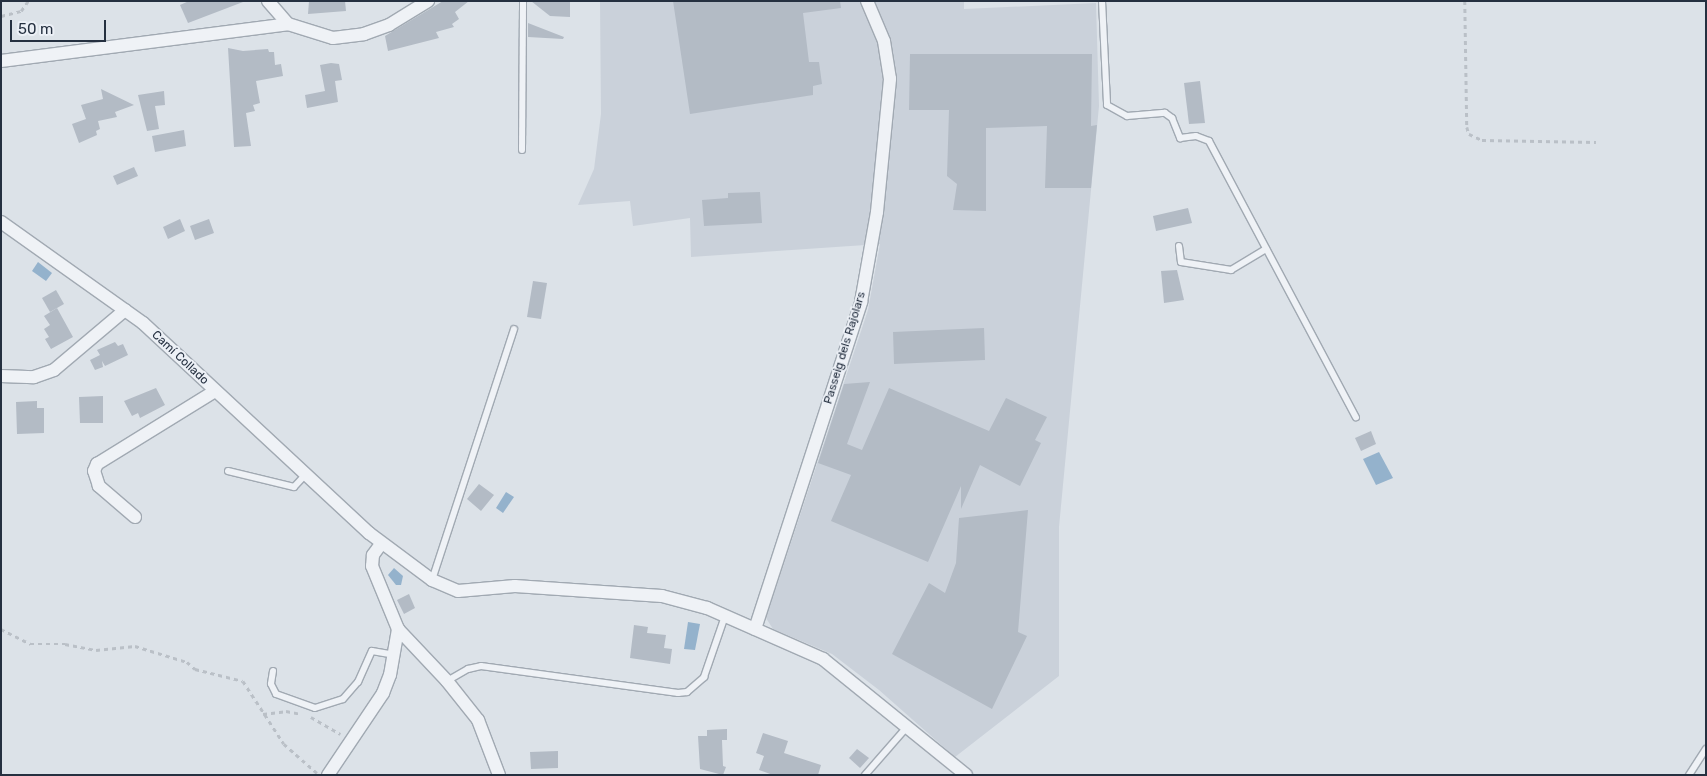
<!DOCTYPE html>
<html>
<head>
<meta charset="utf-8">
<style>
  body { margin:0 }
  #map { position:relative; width:1707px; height:776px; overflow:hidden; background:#dce2e8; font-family:Rubik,sans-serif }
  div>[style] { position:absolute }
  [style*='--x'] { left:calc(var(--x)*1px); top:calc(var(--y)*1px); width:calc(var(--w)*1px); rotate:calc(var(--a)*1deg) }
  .built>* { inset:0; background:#cad1da }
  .water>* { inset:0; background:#94b2cc }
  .building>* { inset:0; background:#b3bbc5 }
  .path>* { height:2.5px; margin-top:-1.25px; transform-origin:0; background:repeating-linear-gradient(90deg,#bac0c7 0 4px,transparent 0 8px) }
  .roads { filter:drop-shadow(1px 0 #a1a9b2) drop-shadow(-1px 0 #a1a9b2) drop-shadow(0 1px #a1a9b2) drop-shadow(0 -1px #a1a9b2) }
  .lane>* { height:6px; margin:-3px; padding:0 3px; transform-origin:3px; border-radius:3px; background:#eff2f6 }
  .street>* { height:12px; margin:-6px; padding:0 6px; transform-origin:6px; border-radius:6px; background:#eff2f6 }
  span { translate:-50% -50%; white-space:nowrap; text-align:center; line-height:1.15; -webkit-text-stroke:4px #ecf0f6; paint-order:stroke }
  .street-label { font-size:12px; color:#253040 }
  .frame { position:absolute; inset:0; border:2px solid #253040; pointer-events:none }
  .scale { position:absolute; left:10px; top:20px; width:96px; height:22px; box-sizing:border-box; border:2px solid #253040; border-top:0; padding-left:6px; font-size:15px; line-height:18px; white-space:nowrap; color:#253040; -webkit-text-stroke:4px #ecf0f6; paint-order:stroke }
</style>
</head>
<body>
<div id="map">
  <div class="built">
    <div style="clip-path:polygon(600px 1px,964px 1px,964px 9px,1096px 3px,1099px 106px,1059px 527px,1059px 676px,955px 757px,879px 690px,832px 654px,773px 629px,766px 618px,868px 310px,880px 244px,691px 257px,690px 218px,633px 226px,630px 201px,578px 205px,594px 169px,601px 114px)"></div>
  </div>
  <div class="water">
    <div style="clip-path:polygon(38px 262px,52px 273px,46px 281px,32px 271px)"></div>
    <div style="clip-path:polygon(1379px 452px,1393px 478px,1376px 485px,1363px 459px)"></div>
    <div style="clip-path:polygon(506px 492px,514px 497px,503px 513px,496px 508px)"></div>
    <div style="clip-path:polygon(394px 568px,403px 576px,401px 585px,396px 585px,388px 575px)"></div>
    <div style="clip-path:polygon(688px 622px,700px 624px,695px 650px,684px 649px)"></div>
  </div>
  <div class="building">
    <div style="clip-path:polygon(189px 1px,243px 1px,243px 2px,188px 23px,180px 5px)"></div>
    <div style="clip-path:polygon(309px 1px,345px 1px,346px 11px,308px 14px)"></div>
    <div style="clip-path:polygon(443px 1px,469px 1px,455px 12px,459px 19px,452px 24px,454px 27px,436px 32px,439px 38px,388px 51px,385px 36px)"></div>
    <div style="clip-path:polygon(531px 1px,570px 1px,570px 17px,550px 16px)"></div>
    <div style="clip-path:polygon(673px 1px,840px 1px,841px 8px,803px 13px,809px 62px,819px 62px,822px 84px,813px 86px,813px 95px,690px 114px)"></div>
    <div style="clip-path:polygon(528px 23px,564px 37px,563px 39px,528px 37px)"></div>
    <div style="clip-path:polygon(228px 48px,243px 51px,268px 49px,269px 52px,274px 52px,275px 65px,281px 64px,283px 76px,256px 81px,260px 103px,253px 105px,255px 111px,246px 113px,251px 146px,234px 147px)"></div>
    <div style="clip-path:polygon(910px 54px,1092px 54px,1091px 126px,1097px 125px,1091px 188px,1045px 188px,1047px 126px,986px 128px,986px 211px,953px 210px,957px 184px,947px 176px,949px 110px,909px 110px)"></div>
    <div style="clip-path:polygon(331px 63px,339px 64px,342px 80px,335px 81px,338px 102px,307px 108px,305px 95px,325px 91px,320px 65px)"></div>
    <div style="clip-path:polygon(1200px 81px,1205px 123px,1189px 124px,1184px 83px)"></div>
    <div style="clip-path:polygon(101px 89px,134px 105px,115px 112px,117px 117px,98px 121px,100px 129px,96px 131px,97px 135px,79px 143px,72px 124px,86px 119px,81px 105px,103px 99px)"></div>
    <div style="clip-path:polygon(164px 91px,165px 105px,155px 106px,159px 129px,147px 131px,138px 95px)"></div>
    <div style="clip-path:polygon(184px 130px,186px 146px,155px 152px,152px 136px)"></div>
    <div style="clip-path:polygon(134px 167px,138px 176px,117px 185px,113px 176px)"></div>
    <div style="clip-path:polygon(760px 192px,762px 223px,704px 226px,702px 200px,728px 198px,728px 193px)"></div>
    <div style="clip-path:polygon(1188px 208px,1192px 223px,1156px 231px,1153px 216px)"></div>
    <div style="clip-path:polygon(180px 219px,185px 231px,168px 239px,163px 227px)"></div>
    <div style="clip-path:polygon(209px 219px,214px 233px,195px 240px,190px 226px)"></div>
    <div style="clip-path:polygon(1177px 270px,1184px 300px,1164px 303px,1161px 271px)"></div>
    <div style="clip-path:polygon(533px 281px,547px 283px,541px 319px,527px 317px)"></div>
    <div style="clip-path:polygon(56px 290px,64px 304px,50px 312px,42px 298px)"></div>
    <div style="clip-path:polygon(57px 308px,73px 337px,51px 349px,45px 339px,49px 337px,44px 329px,50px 325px,44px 316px)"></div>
    <div style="clip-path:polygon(984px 328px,985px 360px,894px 364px,893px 332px)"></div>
    <div style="clip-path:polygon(115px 342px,118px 346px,123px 344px,128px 355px,105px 366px,102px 361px,103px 367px,95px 370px,90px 360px,100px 355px,97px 350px)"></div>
    <div style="clip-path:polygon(870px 382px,847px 444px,862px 450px,889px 388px,989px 431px,1006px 398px,1047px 417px,1035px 440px,1041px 443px,1020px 486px,980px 465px,961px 509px,961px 486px,928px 562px,831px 521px,851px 475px,818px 463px,844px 384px)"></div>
    <div style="clip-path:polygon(156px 388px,165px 405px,140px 418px,138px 413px,132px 416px,124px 401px)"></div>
    <div style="clip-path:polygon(103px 396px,103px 423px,80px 423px,79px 397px)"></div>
    <div style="clip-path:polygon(37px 401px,37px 408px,44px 408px,44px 433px,17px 434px,16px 402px)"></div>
    <div style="clip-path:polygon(1371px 431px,1376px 444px,1361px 451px,1355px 438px)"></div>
    <div style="clip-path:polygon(479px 484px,494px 495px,481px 511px,467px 499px)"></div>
    <div style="clip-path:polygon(1028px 510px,1018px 632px,1027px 636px,992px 709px,892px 654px,929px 583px,945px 593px,956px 563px,959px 518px)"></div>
    <div style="clip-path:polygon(409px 594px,415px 608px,404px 614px,397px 600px)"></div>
    <div style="clip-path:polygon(634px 625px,648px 627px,647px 633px,666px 635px,664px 648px,672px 649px,670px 664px,630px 658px)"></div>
    <div style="clip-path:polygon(727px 729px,727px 740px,722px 740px,723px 766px,726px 767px,723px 775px,700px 769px,698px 736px,707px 736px,707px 730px)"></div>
    <div style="clip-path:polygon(763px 733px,788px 741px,784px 753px,821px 765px,818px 775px,773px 775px,759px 770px,764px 756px,756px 753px)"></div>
    <div style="clip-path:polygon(857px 749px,869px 758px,860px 768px,849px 758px)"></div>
    <div style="clip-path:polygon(558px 751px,558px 768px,531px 769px,530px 752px)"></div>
  </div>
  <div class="path">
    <div style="--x:1465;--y:1;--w:126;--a:89.1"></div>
    <div style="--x:1467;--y:127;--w:7;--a:74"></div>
    <div style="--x:1469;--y:134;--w:14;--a:25"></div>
    <div style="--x:1482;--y:140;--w:114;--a:1"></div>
    <div style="--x:1;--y:16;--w:21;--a:-14"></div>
    <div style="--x:21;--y:11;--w:12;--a:-55"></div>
    <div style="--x:1;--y:629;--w:33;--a:27"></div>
    <div style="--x:30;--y:644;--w:35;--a:0"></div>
    <div style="--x:65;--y:644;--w:32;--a:11"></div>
    <div style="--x:96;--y:650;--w:39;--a:-6"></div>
    <div style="--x:135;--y:646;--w:54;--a:17.1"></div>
    <div style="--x:187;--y:662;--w:11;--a:41"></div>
    <div style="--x:195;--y:669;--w:49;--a:14"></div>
    <div style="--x:243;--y:681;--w:75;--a:56.9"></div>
    <div style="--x:284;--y:744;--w:44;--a:41.3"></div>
    <div style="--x:263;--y:714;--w:23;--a:-7"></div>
    <div style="--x:286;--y:711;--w:15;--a:11"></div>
    <div style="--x:311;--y:717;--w:34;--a:30"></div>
  </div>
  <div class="roads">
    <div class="lane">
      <div style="--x:1102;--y:1;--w:104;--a:87.2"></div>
      <div style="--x:1107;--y:105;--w:23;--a:29"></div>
      <div style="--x:1127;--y:116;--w:38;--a:-5"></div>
      <div style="--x:1165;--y:113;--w:9;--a:36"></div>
      <div style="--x:1172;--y:118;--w:22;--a:68"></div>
      <div style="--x:1180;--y:138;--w:16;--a:-7"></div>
      <div style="--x:1196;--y:136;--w:14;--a:21"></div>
      <div style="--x:1209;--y:141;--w:313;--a:62"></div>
      <div style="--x:522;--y:150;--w:149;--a:-89.6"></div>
      <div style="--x:1179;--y:246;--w:16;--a:83"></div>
      <div style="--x:1181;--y:262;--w:51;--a:9.1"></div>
      <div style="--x:1231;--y:270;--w:41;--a:-31"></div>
      <div style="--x:228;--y:471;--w:68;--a:13.6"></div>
      <div style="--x:294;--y:487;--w:16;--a:-47"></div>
      <div style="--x:432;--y:580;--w:264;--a:-71.9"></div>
      <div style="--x:273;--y:671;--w:13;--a:99"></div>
      <div style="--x:271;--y:684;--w:11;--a:63"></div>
      <div style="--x:276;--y:694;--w:41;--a:19.7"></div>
      <div style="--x:315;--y:708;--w:29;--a:-18"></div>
      <div style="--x:343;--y:699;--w:23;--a:-49"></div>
      <div style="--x:358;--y:682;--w:34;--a:-66"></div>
      <div style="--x:372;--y:651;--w:22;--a:10"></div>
      <div style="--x:447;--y:681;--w:24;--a:-30"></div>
      <div style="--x:468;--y:669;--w:13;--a:-13"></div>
      <div style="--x:481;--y:666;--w:199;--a:7.8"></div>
      <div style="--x:678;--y:693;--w:9;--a:-6"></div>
      <div style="--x:687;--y:692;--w:23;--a:-41"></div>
      <div style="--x:704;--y:677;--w:65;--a:-71"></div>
      <div style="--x:865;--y:775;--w:64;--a:-48.8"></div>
      <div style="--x:1689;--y:775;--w:31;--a:-57"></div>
    </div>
    <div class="street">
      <div style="--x:268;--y:1;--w:30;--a:49"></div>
      <div style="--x:288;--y:24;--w:47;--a:17.3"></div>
      <div style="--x:333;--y:38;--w:31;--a:-7"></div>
      <div style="--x:364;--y:34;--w:27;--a:-20"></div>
      <div style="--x:389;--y:25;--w:46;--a:-31.6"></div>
      <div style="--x:1;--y:61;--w:289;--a:-7.3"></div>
      <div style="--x:1;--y:222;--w:174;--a:35.4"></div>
      <div style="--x:143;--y:323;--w:309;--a:42.9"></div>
      <div style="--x:369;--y:533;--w:79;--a:36.7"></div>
      <div style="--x:432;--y:580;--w:28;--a:23"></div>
      <div style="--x:458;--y:591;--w:57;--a:-5"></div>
      <div style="--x:515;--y:586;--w:147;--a:3.9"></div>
      <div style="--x:662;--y:596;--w:47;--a:14.9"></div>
      <div style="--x:707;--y:608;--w:127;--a:23.7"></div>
      <div style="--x:823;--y:659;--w:184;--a:39"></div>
      <div style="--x:1;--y:376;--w:33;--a:2"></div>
      <div style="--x:34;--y:377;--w:21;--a:-19"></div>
      <div style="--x:54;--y:370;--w:93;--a:-40.2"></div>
      <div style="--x:135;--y:517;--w:48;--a:-139.3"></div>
      <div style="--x:99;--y:486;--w:16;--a:-108"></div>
      <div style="--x:94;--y:471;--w:8;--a:-67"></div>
      <div style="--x:97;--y:464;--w:139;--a:-31.7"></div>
      <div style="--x:381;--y:544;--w:14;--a:126"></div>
      <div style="--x:373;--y:555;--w:11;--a:95"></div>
      <div style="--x:372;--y:566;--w:68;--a:67.6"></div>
      <div style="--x:398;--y:629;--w:71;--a:46.7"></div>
      <div style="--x:447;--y:681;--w:50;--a:51.5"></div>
      <div style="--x:478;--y:720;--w:59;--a:69.1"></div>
      <div style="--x:755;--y:629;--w:344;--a:-72"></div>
      <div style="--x:861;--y:302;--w:91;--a:-79.9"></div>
      <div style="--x:877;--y:212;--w:134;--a:-84.4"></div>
      <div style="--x:890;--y:79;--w:38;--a:-99"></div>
      <div style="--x:884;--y:41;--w:43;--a:-113"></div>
      <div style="--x:328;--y:775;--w:99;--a:-56.1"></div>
      <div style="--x:383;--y:693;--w:19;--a:-69"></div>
      <div style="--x:390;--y:675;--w:47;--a:-80.1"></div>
    </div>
  </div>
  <div class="street-label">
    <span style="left:845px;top:348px;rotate:-73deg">Passeig dels Rajolars</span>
    <span style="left:180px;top:358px;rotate:43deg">Camí Collado</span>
  </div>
  <div class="frame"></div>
  <div class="scale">50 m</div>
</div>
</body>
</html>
